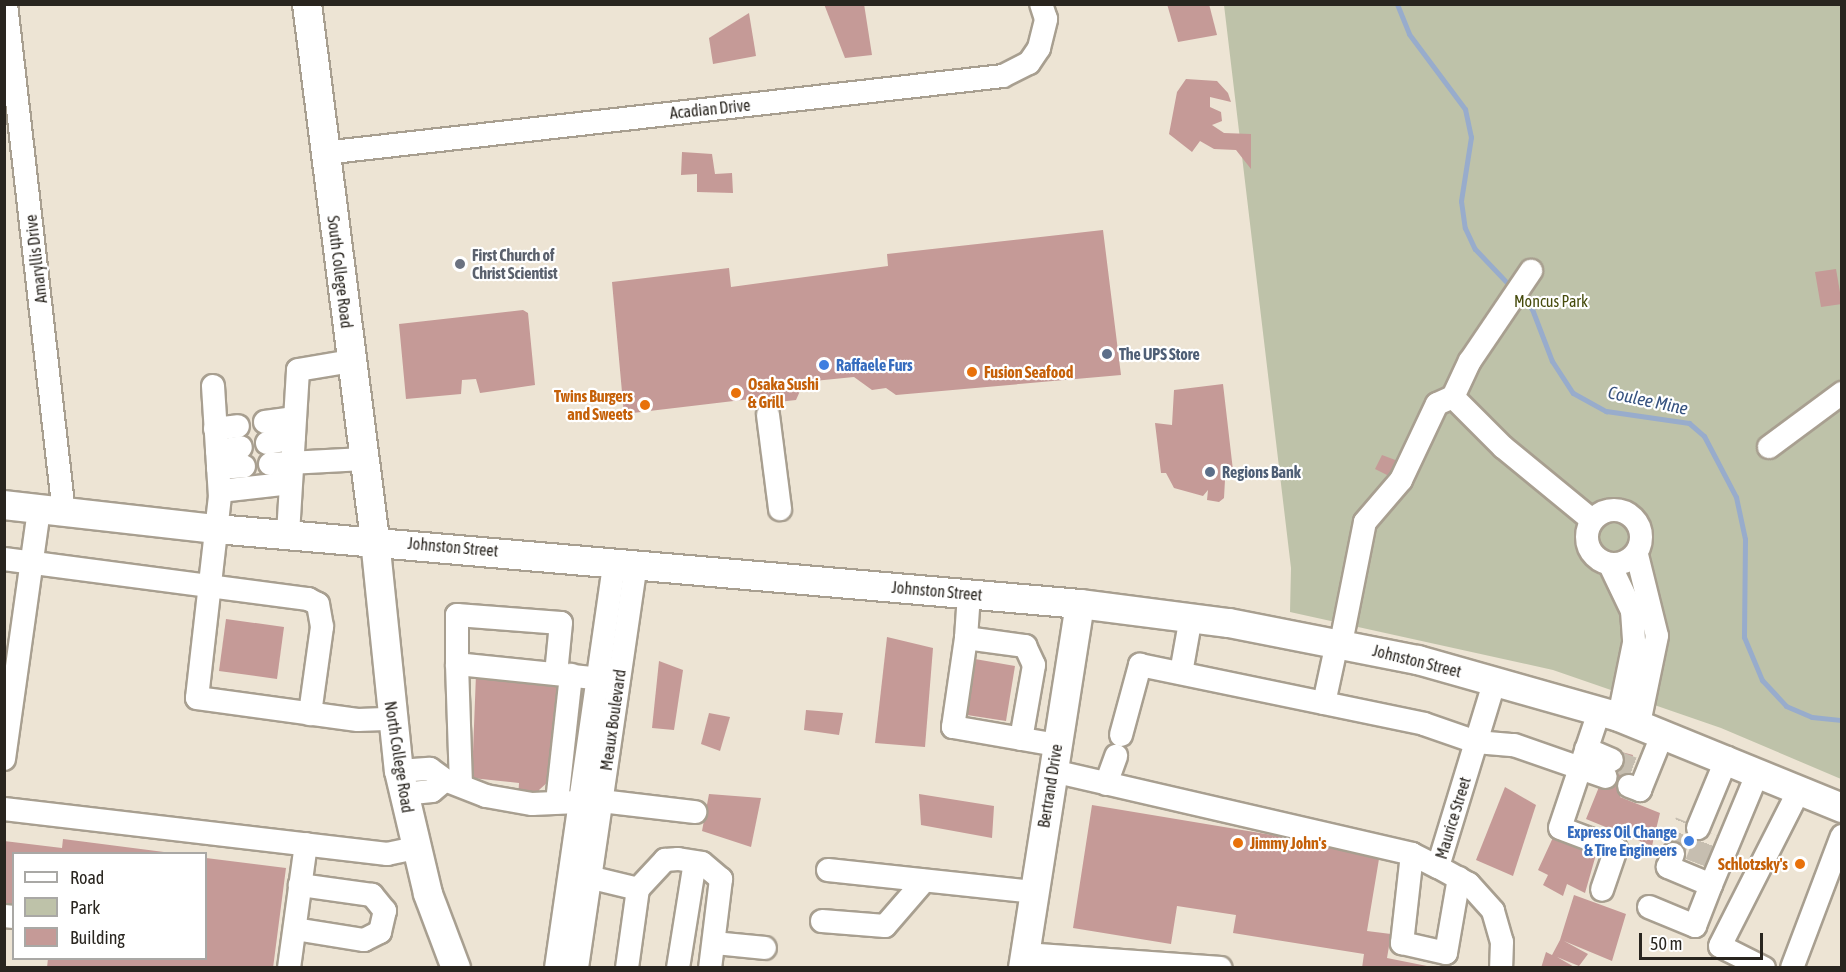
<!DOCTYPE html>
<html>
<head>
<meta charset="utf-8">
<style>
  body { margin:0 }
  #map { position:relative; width:1846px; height:972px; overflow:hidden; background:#ede4d4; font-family:"Asap Condensed",sans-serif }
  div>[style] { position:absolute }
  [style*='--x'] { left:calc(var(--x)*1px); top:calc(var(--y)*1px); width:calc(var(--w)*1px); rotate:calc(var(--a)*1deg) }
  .green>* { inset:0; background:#bec2a9 }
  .stream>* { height:5px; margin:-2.5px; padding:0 2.5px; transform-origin:2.5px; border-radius:2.5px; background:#98accc }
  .building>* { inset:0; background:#c59a97 }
  .minor-tunnel>* { height:22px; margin-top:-11px; transform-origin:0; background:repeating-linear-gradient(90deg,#c6beb0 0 22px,transparent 0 33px) }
  .roads { filter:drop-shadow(2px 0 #a89f90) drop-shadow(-2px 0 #a89f90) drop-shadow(0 2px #a89f90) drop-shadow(0 -2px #a89f90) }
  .minor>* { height:22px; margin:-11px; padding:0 11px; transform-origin:11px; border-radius:11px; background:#fff }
  .minor>.ring { margin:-11px; padding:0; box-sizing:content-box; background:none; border:22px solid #fff; border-radius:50% }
  .major>* { height:28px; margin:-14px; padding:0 14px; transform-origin:14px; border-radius:14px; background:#fff }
  .dots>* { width:16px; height:16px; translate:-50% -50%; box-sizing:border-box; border:3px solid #fff; border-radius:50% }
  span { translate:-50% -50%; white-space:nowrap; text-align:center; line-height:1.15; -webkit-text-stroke:4.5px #fff; paint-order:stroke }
  .street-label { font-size:16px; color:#29251f }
  .worship-label { font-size:16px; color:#5b616d; font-weight:700 }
  .left { translate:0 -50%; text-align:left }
  .park-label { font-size:16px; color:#464b0c }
  .service-label { font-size:16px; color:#4e5e75; font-weight:700 }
  .shop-label { font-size:16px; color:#366cbe; font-weight:700 }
  .right { translate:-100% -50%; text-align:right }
  .food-label { font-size:16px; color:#c56008; font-weight:700 }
  .water-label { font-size:18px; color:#375380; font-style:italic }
  .frame { position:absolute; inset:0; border:6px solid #29251f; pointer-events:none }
  .legend { position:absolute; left:12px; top:852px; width:195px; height:108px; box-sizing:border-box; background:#fff; border:2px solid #a9a8a5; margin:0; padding:8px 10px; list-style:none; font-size:18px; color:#29251f }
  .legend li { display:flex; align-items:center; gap:12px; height:30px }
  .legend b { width:30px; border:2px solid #a9a8a5 }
  .scale { position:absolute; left:1639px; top:933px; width:124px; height:27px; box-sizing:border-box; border:3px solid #29251f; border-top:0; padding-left:8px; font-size:18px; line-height:21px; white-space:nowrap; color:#29251f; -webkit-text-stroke:4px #fff; paint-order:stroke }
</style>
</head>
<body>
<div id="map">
  <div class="green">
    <div style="clip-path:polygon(1224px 5px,1841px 5px,1841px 779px,1721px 728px,1553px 670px,1290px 612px,1291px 568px)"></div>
  </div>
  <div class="stream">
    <div style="--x:1397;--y:4;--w:32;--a:68"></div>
    <div style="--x:1409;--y:34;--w:94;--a:53.3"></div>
    <div style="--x:1465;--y:109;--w:29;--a:78"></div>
    <div style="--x:1471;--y:137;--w:65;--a:98.9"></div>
    <div style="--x:1461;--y:201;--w:27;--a:82"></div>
    <div style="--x:1465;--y:228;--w:23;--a:65"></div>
    <div style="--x:1475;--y:249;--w:55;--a:46.5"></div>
    <div style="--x:1519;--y:296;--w:18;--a:45"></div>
    <div style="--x:1532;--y:309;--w:56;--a:69"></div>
    <div style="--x:1552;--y:361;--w:38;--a:57"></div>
    <div style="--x:1573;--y:393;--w:38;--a:29"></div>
    <div style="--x:1606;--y:411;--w:84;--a:8.2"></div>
    <div style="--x:1689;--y:423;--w:20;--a:41"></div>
    <div style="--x:1704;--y:436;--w:69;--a:62.3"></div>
    <div style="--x:1736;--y:497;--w:43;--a:77.9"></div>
    <div style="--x:1745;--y:539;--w:98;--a:90.6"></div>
    <div style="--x:1744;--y:637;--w:47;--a:67.3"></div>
    <div style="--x:1762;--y:680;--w:35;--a:47"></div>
    <div style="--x:1786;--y:706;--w:28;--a:23"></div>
    <div style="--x:1812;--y:717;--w:30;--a:6"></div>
  </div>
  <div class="building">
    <div style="clip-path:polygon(824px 4px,864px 4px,872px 55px,845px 58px)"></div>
    <div style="clip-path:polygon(1167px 4px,1209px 4px,1217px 35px,1178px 42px)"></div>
    <div style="clip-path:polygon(749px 13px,756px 56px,713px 64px,709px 38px)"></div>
    <div style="clip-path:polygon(1186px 79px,1217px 81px,1228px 93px,1231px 102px,1210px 97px,1210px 107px,1221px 112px,1222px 121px,1212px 125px,1224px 133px,1251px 134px,1251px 169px,1236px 150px,1214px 149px,1200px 141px,1192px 152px,1169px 134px,1177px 92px)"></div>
    <div style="clip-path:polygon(682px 152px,712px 154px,715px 174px,732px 173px,733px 193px,697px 192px,697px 174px,681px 175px)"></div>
    <div style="clip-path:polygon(1103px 230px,1121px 375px,896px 395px,886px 388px,872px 390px,854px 377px,804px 382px,796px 400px,760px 404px,759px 398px,624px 414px,612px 282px,729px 268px,731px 287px,888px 266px,887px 254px)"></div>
    <div style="clip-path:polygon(1836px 269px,1842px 304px,1821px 307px,1815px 272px)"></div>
    <div style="clip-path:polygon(523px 310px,528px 313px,535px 385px,480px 393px,476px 379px,462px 380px,461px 394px,406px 399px,399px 324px)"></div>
    <div style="clip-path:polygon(1223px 384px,1234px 479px,1225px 480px,1224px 498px,1219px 502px,1207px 500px,1208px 490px,1203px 496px,1174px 488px,1166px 473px,1161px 473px,1155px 423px,1172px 425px,1174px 390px)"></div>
    <div style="clip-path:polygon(1382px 455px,1398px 461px,1391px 477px,1375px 469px)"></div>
    <div style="clip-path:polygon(226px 619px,284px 627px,277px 679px,219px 671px)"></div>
    <div style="clip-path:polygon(887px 637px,933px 648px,925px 747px,875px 743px)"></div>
    <div style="clip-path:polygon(975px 659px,1015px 666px,1006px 721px,967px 715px)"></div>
    <div style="clip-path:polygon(659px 661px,683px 670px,674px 730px,652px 728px)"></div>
    <div style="clip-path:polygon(476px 674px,559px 684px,550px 780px,539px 790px,538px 801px,518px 800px,519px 783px,472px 778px)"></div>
    <div style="clip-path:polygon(806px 710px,843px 713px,839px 735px,804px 730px)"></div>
    <div style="clip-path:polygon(709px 713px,730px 717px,720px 751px,701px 744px)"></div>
    <div style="clip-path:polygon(1614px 750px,1633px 755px,1620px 797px,1660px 813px,1652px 846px,1586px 819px)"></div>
    <div style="clip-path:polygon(1505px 787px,1536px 805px,1513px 876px,1476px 860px)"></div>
    <div style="clip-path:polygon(709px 794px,761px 798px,751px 847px,702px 831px)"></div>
    <div style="clip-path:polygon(919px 794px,994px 806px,992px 838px,921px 825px)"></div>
    <div style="clip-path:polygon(1092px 805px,1380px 853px,1367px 931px,1391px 934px,1387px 958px,1437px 968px,1362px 968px,1364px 954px,1233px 933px,1236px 915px,1177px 906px,1171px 944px,1073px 928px)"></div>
    <div style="clip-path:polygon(1556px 831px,1597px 851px,1585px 893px,1567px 884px,1563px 896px,1543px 885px,1548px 875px,1538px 870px)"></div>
    <div style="clip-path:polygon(63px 839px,164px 852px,164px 854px,14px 854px,14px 909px,4px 908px,4px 841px,62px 848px)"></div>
    <div style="clip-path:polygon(206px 858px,286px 868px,273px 968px,47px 968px,48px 958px,206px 958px)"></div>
    <div style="clip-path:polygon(1574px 895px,1626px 914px,1612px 961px,1564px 941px,1588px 954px,1579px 966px,1557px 957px,1576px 968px,1541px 968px,1546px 952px,1552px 955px,1560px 940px)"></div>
  </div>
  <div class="minor-tunnel">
    <div style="--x:1612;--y:760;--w:25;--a:21"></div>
    <div style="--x:1673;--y:854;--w:35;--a:-68"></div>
    <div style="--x:1696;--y:863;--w:33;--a:-69"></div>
  </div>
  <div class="roads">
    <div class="minor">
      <div style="--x:6;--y:4;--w:512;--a:83.5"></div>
      <div style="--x:324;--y:153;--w:683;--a:-6.47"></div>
      <div style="--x:1003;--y:76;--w:29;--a:-27"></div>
      <div style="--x:1029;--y:63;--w:18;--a:-56"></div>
      <div style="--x:1039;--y:48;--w:30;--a:-76"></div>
      <div style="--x:1046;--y:19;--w:16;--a:-108"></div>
      <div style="--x:213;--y:386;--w:110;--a:86.4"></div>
      <div style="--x:220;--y:496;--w:203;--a:96.5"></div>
      <div style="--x:197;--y:698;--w:162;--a:7.8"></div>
      <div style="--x:358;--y:720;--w:34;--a:-2"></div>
      <div style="--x:1453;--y:397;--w:71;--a:45"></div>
      <div style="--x:1503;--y:447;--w:115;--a:39.4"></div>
      <div style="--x:768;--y:415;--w:95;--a:82.7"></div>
      <div style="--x:265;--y:422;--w:30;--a:-8"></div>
      <div style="--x:215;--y:429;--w:23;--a:-7"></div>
      <div style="--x:267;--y:443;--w:27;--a:-10"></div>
      <div style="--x:1769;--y:447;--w:91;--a:-36.5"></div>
      <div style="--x:217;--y:451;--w:24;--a:-9"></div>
      <div style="--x:270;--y:464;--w:94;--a:-3"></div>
      <div style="--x:218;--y:468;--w:26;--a:-4"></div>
      <div style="--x:220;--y:491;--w:71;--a:-6.4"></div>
      <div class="ring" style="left:1587px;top:510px;width:32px;height:32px"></div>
      <div style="--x:288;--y:534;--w:164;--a:-86.5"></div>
      <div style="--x:298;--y:370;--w:55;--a:-9.5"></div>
      <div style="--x:1637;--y:555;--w:83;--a:76.1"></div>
      <div style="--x:1657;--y:636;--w:90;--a:101.6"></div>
      <div style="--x:4;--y:559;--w:307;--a:7.5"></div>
      <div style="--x:308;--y:599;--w:11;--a:27"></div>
      <div style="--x:318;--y:604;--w:23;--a:80"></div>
      <div style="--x:322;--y:627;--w:88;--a:97.9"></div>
      <div style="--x:1610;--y:565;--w:51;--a:64.4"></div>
      <div style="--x:1632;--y:611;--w:32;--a:86"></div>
      <div style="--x:1634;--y:643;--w:76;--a:101.5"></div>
      <div style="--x:969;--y:594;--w:44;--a:93.9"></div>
      <div style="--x:966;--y:638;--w:60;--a:7.7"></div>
      <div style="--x:966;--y:638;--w:90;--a:98.3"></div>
      <div style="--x:953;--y:727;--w:106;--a:9.8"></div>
      <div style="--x:1341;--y:643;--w:123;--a:-78.8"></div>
      <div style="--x:1365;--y:522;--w:55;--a:-49.4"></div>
      <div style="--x:1401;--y:480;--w:84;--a:-64.7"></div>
      <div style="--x:1437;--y:404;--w:17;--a:-24"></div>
      <div style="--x:1453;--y:397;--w:40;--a:-65"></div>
      <div style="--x:1470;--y:361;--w:109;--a:-55.9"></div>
      <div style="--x:457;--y:664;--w:49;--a:-90"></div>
      <div style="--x:457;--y:615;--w:104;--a:4.4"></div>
      <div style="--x:561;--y:623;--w:51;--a:95.6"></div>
      <div style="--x:1181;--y:673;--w:57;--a:-79.9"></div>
      <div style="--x:1495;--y:680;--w:195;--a:107"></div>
      <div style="--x:1438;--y:867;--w:35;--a:29"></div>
      <div style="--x:1469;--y:884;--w:36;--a:48"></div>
      <div style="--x:1493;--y:911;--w:32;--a:74"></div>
      <div style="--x:1502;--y:942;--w:26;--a:92"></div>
      <div style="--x:1324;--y:703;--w:61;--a:-77.8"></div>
      <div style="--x:1599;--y:712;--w:122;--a:108.6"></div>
      <div style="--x:1560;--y:828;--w:60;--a:20.6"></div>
      <div style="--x:1616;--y:849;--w:43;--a:108.9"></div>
      <div style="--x:1121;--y:735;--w:73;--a:-74.8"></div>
      <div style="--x:1140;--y:665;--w:290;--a:11.7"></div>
      <div style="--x:1424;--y:724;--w:55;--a:19.1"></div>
      <div style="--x:1476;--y:742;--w:38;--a:5"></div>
      <div style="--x:1514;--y:745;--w:97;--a:19.2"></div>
      <div style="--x:1021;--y:739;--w:75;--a:-80"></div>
      <div style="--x:1034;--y:665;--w:21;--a:-115"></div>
      <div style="--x:1586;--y:749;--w:28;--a:23"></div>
      <div style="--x:4;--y:759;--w:251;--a:-82"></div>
      <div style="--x:399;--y:771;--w:31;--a:-4"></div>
      <div style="--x:430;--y:769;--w:19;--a:36"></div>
      <div style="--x:445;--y:780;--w:44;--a:21.3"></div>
      <div style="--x:486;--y:796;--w:47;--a:9.9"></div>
      <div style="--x:532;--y:804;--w:69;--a:-2.5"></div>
      <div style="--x:601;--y:801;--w:95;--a:6.7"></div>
      <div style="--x:1053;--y:771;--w:368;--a:13"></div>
      <div style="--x:1412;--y:854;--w:29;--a:27"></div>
      <div style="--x:1106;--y:784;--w:30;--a:-70"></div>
      <div style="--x:461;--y:785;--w:121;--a:-91.9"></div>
      <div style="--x:457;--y:664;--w:156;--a:5.9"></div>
      <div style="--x:1629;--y:786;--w:12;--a:20"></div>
      <div style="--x:1640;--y:790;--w:61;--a:-68"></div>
      <div style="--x:403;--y:794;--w:29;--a:-6"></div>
      <div style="--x:432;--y:791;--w:17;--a:-40"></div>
      <div style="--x:557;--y:802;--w:128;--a:-83.7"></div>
      <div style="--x:4;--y:809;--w:386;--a:6.7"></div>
      <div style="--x:387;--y:854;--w:29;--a:-12"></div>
      <div style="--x:1698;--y:828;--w:76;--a:-67.5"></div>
      <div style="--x:1412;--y:854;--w:90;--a:96.4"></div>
      <div style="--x:1402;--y:943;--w:45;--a:12.8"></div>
      <div style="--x:1446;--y:953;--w:76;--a:-80.2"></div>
      <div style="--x:828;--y:870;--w:206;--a:6.1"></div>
      <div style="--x:576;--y:874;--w:64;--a:13.6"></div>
      <div style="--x:1711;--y:885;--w:122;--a:-67.4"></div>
      <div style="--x:1649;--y:907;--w:50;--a:22.4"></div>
      <div style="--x:1695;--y:926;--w:44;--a:-68.7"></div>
      <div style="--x:1711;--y:885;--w:47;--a:-157.3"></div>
      <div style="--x:1668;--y:867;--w:14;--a:-69"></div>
      <div style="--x:4;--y:916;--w:10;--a:6"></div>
      <div style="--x:822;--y:921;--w:63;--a:4.5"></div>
      <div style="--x:885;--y:926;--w:60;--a:-49.1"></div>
      <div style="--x:295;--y:929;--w:70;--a:9.1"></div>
      <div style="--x:364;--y:940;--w:18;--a:-27"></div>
      <div style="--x:380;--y:932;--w:22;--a:-77"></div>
      <div style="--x:385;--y:911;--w:21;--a:-129"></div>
      <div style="--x:372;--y:895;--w:73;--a:-172.1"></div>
      <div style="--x:714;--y:943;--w:51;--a:5.6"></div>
      <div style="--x:1025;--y:954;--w:196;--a:4.1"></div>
      <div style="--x:289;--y:968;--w:125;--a:-82.2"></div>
      <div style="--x:556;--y:968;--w:411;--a:-81.8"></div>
      <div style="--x:577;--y:968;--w:408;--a:-81.7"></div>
      <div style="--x:627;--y:968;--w:80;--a:-82.1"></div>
      <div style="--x:638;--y:889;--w:40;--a:-47"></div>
      <div style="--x:665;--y:860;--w:13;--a:-4"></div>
      <div style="--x:678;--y:859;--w:24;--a:9"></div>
      <div style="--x:702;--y:863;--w:25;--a:40"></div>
      <div style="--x:721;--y:879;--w:90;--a:97"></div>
      <div style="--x:678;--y:968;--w:107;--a:-80.9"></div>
      <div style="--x:1764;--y:968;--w:49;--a:-153.4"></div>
      <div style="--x:1720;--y:946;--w:175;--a:-63.1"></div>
      <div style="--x:1792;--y:968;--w:141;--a:-69.3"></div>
    </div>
    <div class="major">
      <div style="--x:307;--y:4;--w:540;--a:82.77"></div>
      <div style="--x:375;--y:540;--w:232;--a:84.1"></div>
      <div style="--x:399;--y:771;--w:126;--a:76.7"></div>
      <div style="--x:428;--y:894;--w:79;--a:69.3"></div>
      <div style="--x:4;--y:505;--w:213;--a:6.5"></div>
      <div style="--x:216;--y:529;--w:867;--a:4.96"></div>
      <div style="--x:1080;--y:604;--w:150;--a:7.3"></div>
      <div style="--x:1229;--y:623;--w:193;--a:11.1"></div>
      <div style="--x:1418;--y:660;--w:209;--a:15.8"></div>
      <div style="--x:1619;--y:717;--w:241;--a:22.2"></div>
      <div style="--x:1023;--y:968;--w:368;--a:-81.1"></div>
    </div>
  </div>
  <div class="dots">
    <div style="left:460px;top:264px;background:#6b7280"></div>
    <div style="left:1107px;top:354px;background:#5c6f8a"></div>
    <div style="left:824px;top:365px;background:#3f7fe0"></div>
    <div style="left:972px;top:372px;background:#e8710a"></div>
    <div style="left:736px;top:393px;background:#e8710a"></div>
    <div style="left:645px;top:405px;background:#e8710a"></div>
    <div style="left:1210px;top:472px;background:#5c6f8a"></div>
    <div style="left:1689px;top:841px;background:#3f7fe0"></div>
    <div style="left:1238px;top:843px;background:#e8710a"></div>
    <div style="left:1800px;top:864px;background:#e8710a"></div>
  </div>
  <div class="street-label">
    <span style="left:710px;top:109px;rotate:-6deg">Acadian Drive</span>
    <span style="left:36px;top:259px;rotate:-97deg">Amaryllis Drive</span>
    <span style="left:340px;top:272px;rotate:83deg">South College Road</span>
    <span style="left:453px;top:547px;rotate:5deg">Johnston Street</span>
    <span style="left:937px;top:591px;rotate:5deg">Johnston Street</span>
    <span style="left:1417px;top:661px;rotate:14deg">Johnston Street</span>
    <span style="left:613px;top:720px;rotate:-82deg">Meaux Boulevard</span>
    <span style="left:399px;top:757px;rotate:81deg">North College Road</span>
    <span style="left:1050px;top:786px;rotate:-81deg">Bertrand Drive</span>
    <span style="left:1453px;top:818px;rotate:-73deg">Maurice Street</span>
  </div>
  <div class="worship-label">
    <span class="left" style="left:472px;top:264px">First Church of<br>Christ Scientist</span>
  </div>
  <div class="park-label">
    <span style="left:1551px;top:301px">Moncus Park</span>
  </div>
  <div class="service-label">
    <span class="left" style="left:1119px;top:354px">The UPS Store</span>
    <span class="left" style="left:1222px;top:472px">Regions Bank</span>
  </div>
  <div class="shop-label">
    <span class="left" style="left:836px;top:365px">Raffaele Furs</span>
    <span class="right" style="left:1677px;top:841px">Express Oil Change<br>&amp; Tire Engineers</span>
  </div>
  <div class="food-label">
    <span class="left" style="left:984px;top:372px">Fusion Seafood</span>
    <span class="left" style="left:748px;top:393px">Osaka Sushi<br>&amp; Grill</span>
    <span class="right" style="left:633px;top:405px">Twins Burgers<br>and Sweets</span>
    <span class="left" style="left:1250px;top:843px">Jimmy John's</span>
    <span class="right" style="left:1788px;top:864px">Schlotzsky's</span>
  </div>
  <div class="water-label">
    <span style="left:1648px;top:401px;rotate:12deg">Coulee Mine</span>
  </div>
  <div class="frame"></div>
  <ul class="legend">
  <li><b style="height:8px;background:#fff"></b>Road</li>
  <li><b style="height:16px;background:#bec2a9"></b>Park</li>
  <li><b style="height:16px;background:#c59a97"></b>Building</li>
  </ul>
  <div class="scale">50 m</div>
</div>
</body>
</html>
